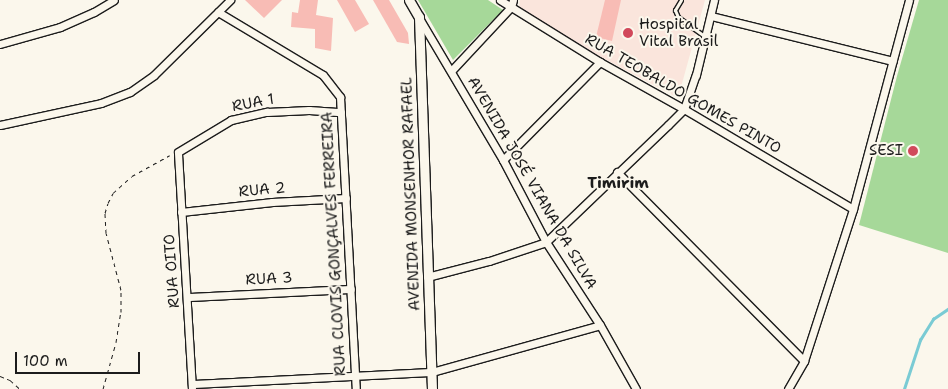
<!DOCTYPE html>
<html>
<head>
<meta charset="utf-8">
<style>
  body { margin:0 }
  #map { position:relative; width:948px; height:389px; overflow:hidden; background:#fbf7ec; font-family:"Shantell Sans",sans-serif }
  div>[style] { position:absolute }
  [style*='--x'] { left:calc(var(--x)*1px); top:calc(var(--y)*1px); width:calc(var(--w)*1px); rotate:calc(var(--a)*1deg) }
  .built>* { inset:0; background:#fae5dc }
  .green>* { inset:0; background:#a6d899 }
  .stream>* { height:2.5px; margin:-1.25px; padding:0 1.25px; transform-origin:1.25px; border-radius:1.25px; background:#7acbd4 }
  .building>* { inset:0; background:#f8bcb5 }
  .path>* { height:1px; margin-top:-0.5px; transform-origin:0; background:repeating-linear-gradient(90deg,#1c1c1c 0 4px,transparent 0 8px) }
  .roads { filter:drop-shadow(1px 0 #1c1c1c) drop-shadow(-1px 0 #1c1c1c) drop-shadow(0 1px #1c1c1c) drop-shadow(0 -1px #1c1c1c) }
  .lane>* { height:3px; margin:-1.5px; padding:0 1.5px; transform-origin:1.5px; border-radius:1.5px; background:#fbf7ec }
  .street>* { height:7px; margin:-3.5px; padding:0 3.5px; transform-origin:3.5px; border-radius:3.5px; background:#fbf7ec }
  .secondary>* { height:9px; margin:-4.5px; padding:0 4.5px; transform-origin:4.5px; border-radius:4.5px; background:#fbf7ec }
  .dots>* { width:14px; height:14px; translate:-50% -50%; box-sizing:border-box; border:2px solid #fbf7ec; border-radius:50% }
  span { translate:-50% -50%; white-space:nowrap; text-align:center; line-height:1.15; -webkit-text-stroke:4px #fbf7ec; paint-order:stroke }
  .poi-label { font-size:15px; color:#1c1c1c }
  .left { translate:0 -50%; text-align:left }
  .right { translate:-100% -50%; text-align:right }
  .street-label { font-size:15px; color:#1c1c1c }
  .neighbourhood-label { font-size:16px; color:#1c1c1c; font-weight:700 }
  .scale { position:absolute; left:15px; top:352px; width:125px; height:22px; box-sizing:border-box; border:2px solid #1c1c1c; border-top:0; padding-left:6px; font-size:15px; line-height:18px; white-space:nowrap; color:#1c1c1c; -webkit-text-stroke:4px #fbf7ec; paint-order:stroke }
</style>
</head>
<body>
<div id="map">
  <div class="built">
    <div style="clip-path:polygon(520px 0,705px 0,678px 98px,601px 57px,519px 8px)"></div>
  </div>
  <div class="green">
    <div style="clip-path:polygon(418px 0,488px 0,503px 10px,453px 60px)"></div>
    <div style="clip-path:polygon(919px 0,948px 0,948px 253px,859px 225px,897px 76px)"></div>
  </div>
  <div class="stream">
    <div style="--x:904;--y:389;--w:52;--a:-71.9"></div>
    <div style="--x:920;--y:340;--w:25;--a:-58"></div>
    <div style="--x:933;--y:319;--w:18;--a:-34"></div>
  </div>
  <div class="building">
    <div style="clip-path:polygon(245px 0,282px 0,264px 18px)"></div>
    <div style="clip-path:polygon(300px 0,318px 0,316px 15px,333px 18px,331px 51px,315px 48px,315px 29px,291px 27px,292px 12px,298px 13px)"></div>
    <div style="clip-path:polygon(337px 0,355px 0,369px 24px,355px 32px)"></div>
    <div style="clip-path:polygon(373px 0,389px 0,408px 33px,409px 44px,397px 42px)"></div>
    <div style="clip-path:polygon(605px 0,621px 0,612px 41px,596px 37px)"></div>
  </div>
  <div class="path">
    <div style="--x:0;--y:376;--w:11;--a:22"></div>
    <div style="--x:10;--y:380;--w:13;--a:42"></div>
    <div style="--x:103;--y:389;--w:49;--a:-74.5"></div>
    <div style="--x:116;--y:342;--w:30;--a:-81"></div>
    <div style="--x:121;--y:312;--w:22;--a:-90"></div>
    <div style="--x:121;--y:290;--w:59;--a:-104.7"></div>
    <div style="--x:106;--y:233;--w:20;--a:-93"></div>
    <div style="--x:105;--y:213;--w:10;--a:-73"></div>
    <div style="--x:108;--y:203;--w:11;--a:-63"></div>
    <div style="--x:113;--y:193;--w:25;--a:-42"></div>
    <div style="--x:132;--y:176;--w:43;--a:-28.9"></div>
  </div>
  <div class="roads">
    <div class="lane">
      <div style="--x:681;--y:0;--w:12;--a:121"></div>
      <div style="--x:675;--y:10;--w:8;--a:67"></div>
      <div style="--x:678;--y:17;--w:32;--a:36"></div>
    </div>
    <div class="street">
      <div style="--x:500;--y:0;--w:118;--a:31.8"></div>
      <div style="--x:600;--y:62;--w:96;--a:29.2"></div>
      <div style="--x:684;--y:109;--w:196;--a:30.6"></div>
      <div style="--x:218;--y:12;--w:122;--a:31"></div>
      <div style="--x:323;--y:75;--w:28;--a:52"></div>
      <div style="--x:340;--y:97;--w:292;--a:86.9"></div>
      <div style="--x:711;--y:16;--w:187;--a:13.9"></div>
      <div style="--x:419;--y:18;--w:165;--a:59.4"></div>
      <div style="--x:503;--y:160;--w:93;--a:62.3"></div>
      <div style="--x:546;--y:242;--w:99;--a:57"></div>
      <div style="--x:600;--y:325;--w:73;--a:60.6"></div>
      <div style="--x:0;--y:44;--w:62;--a:-15.8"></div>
      <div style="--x:60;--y:27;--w:37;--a:-24"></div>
      <div style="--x:94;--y:12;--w:23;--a:-31"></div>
      <div style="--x:452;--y:70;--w:86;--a:-46.9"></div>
      <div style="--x:511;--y:7;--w:7;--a:-74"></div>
      <div style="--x:0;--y:125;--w:103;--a:-12.3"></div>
      <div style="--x:101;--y:103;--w:31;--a:-21"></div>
      <div style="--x:130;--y:92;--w:29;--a:-35"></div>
      <div style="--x:154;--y:75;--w:107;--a:-44.6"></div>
      <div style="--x:503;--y:160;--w:138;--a:-45.3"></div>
      <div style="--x:617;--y:172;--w:266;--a:45.3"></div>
      <div style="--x:181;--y:212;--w:92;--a:-6.3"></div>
      <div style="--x:272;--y:202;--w:74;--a:-3.1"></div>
      <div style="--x:427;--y:277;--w:64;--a:-14.5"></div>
      <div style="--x:489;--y:261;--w:60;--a:-18.4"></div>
      <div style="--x:546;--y:242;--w:169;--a:-43.8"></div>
      <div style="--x:668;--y:125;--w:23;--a:-45"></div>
      <div style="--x:684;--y:109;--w:36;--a:-71"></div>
      <div style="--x:696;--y:75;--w:77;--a:-76.5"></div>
      <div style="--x:188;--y:297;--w:163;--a:-2.8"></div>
      <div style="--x:192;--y:384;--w:240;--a:-2.9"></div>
      <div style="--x:432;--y:372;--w:174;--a:-15.6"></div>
      <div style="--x:192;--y:389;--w:237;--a:-93.4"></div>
      <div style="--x:178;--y:152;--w:62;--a:-31.1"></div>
      <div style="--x:231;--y:120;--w:37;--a:-13"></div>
      <div style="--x:267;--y:112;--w:42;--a:-2.7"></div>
      <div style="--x:309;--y:110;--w:32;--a:4"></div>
      <div style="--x:788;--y:389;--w:32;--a:-60"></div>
      <div style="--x:804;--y:361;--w:160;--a:-72.1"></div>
      <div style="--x:853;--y:209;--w:216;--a:-75"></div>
    </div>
    <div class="secondary">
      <div style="--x:409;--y:0;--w:20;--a:60"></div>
      <div style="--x:419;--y:17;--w:372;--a:88"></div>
    </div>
  </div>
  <div class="dots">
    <div style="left:628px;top:33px;background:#d1495b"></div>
    <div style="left:913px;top:151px;background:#d1495b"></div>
  </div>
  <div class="poi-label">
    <span class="left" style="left:639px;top:33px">Hospital<br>Vital Brasil</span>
    <span class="right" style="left:903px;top:151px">SESI</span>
  </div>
  <div class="street-label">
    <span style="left:683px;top:94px;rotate:30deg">RUA TEOBALDO GOMES PINTO</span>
    <span style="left:253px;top:103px;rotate:-11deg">RUA 1</span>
    <span style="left:532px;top:183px;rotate:60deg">AVENIDA JOSÉ VIANA DA SILVA</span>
    <span style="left:262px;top:190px;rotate:-5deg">RUA 2</span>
    <span style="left:411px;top:194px;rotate:-92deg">AVENIDA MONSENHOR RAFAEL</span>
    <span style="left:334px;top:244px;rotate:-93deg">RUA CLOVIS GONÇALVES FERREIRA</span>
    <span style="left:172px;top:271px;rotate:-94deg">RUA OITO</span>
    <span style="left:269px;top:279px;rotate:-3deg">RUA 3</span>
  </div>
  <div class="neighbourhood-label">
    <span style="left:618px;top:183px">Timirim</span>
  </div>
  <div class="scale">100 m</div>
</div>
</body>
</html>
